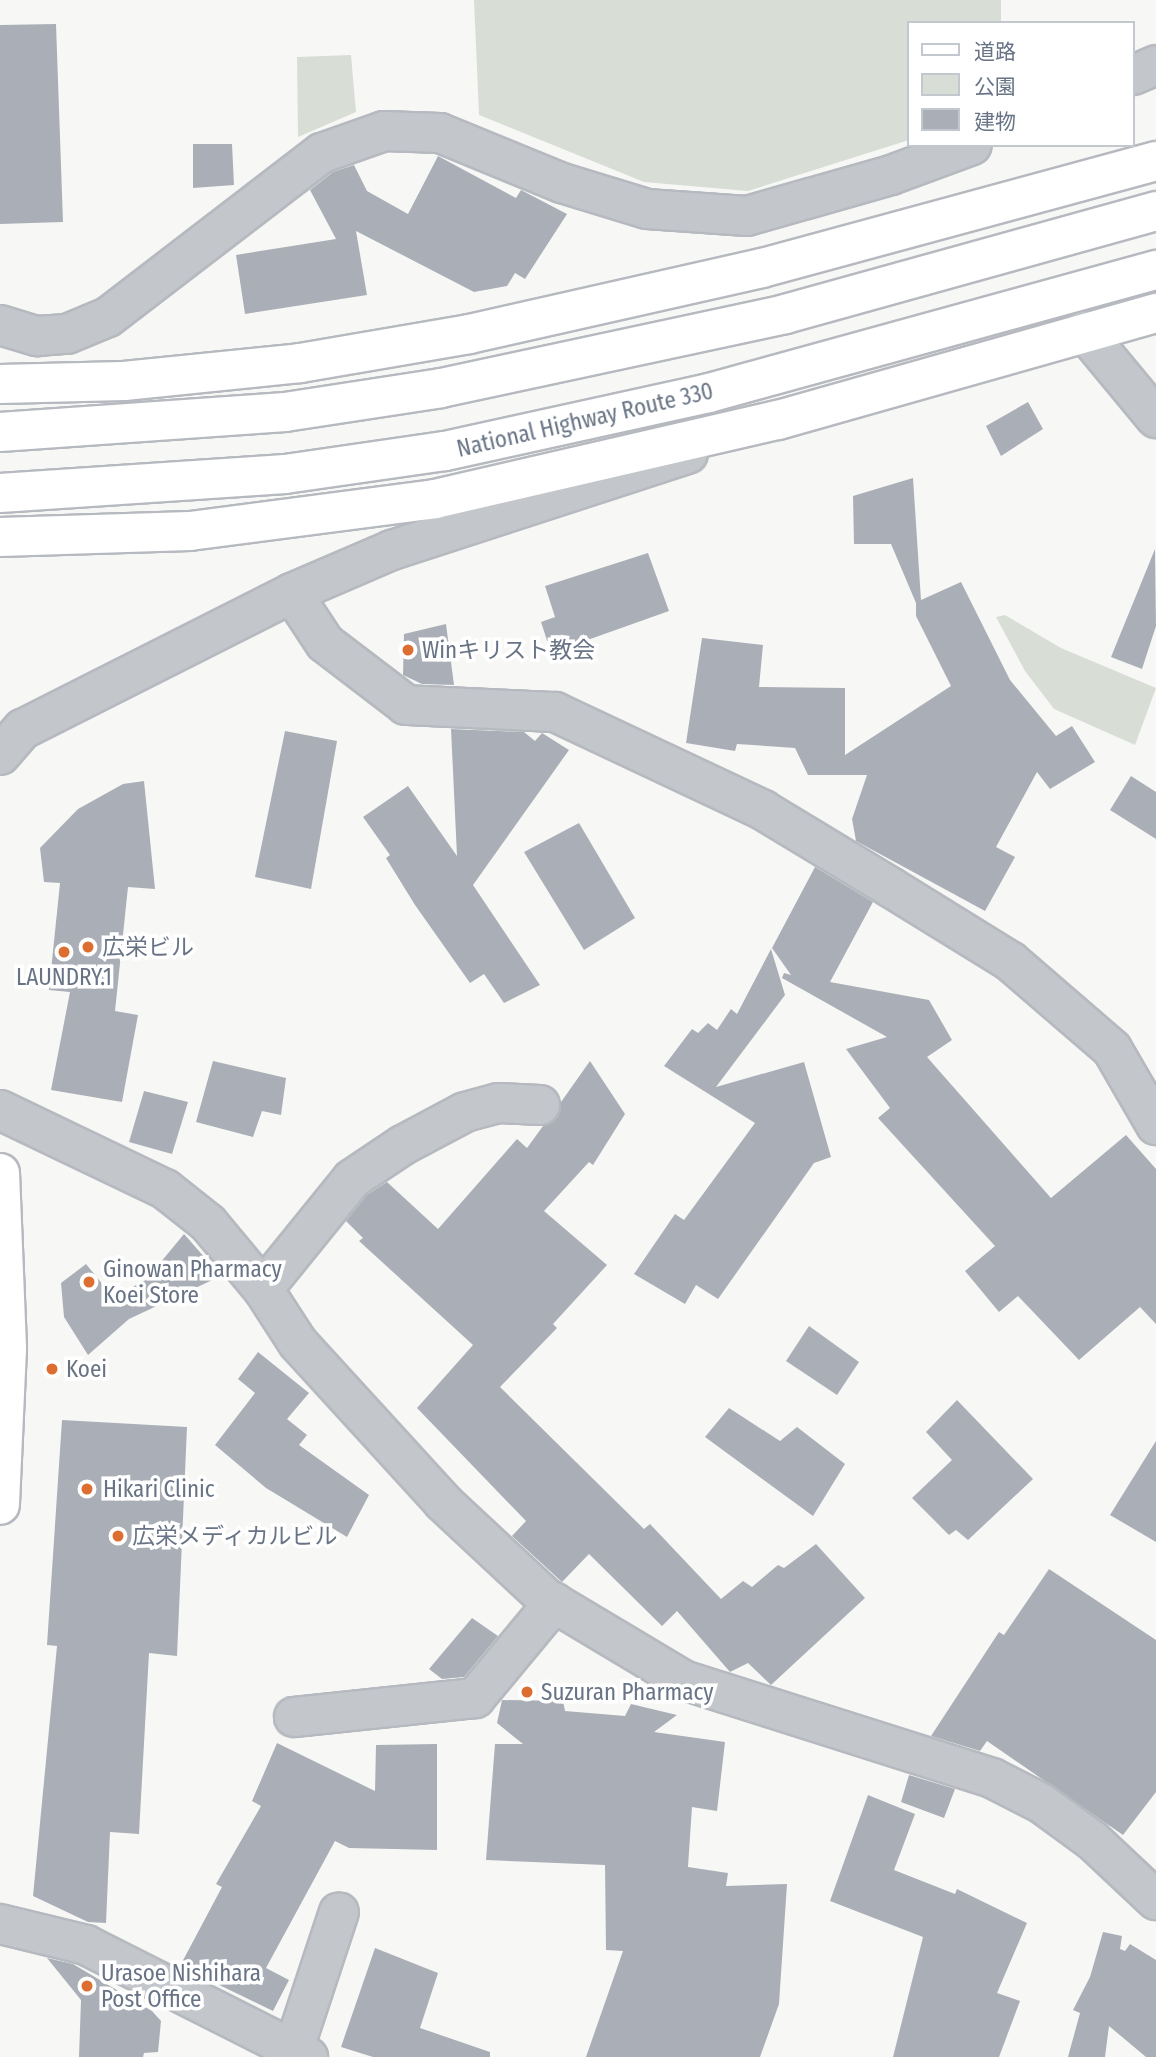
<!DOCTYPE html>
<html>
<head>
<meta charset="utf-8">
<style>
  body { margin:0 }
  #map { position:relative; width:1156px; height:2057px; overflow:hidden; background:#f7f8f5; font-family:"Fira Sans Condensed","Noto Sans JP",sans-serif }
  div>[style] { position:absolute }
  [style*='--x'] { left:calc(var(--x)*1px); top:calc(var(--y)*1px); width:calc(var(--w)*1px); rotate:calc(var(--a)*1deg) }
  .green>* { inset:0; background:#d8ded6 }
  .building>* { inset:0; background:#aaafb7 }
  .roads { filter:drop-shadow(2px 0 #b6b9bf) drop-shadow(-2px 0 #b6b9bf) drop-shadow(0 2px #b6b9bf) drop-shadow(0 -2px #b6b9bf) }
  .street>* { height:38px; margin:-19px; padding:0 19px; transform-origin:19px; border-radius:19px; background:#c3c6ca }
  .secondary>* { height:38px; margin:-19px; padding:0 19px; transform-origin:19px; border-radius:19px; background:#fff }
  .highway>* { height:38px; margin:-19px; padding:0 19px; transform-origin:19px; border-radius:19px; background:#fff }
  .dots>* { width:19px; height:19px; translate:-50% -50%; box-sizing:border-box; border:4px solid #fff; border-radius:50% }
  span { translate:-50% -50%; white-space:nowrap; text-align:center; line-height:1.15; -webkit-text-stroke:7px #fff; paint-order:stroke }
  .street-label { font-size:23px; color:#687485 }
  .poi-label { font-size:23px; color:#687485 }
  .left { translate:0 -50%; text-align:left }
  .legend { position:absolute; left:907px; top:21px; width:228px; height:126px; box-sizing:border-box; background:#fff; border:2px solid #c3c7ce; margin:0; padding:9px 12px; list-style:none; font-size:21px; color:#687485 }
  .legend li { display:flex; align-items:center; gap:14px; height:35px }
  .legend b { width:35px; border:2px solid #c3c7ce }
</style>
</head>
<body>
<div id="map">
  <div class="green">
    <div style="clip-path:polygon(474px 0,1001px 0,1001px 23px,909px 23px,909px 140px,748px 191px,644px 182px,479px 115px)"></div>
    <div style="clip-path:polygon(351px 55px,356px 112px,298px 137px,297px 57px)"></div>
    <div style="clip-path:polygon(1005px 615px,1061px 648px,1156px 688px,1135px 745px,1054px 709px,1025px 671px,996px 617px)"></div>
  </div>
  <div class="building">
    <div style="clip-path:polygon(56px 24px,63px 222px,0 224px,0 25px)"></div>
    <div style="clip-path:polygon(193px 144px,232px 144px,234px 185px,193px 188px)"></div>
    <div style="clip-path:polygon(438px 156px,516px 198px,521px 190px,567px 214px,525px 279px,515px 273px,507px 286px,474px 292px,356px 231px,367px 295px,245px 314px,236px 255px,336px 239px,310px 190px,333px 172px,354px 165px,367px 191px,408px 214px)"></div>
    <div style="clip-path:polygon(1028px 402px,1043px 429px,1001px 456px,986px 426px)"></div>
    <div style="clip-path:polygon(913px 478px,921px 600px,961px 582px,1010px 680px,1056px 736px,1072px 726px,1095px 762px,1050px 789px,1037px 772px,996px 847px,1015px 857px,985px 911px,856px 841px,852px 819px,867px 775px,808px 775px,795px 748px,737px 744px,735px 751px,686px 743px,702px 638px,763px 645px,759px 687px,845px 688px,845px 755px,951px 686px,916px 616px,916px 603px,891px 544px,854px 544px,853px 496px)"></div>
    <div style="clip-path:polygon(1155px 549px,1156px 626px,1142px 669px,1111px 657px)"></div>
    <div style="clip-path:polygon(648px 553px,669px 611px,551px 653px,541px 622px,555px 617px,545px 586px)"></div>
    <div style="clip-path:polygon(446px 624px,454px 685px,422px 684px,403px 675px,404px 634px)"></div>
    <div style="clip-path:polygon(451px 729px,524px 732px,535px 741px,542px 733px,569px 750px,473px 885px,540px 985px,504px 1003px,484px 974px,470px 983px,415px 905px,386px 858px,390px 855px,363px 817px,408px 786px,457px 856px)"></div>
    <div style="clip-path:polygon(285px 731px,337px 741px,311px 889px,255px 877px)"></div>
    <div style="clip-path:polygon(1131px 776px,1156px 792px,1156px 839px,1110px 810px)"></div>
    <div style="clip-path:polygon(144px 781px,155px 889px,128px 887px,115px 1011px,138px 1015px,122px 1102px,51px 1090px,70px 992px,49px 990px,60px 883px,44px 882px,40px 848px,78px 809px,123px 784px)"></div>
    <div style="clip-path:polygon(579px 823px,635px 918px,584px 950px,524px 852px)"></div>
    <div style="clip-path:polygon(815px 867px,873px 902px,830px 982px,929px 1000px,952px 1040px,927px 1057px,1051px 1198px,1126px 1135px,1156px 1169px,1156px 1324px,1140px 1307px,1079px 1360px,1018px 1296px,999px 1312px,965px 1271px,995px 1246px,878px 1118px,890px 1108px,846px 1049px,887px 1037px,782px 978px,784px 973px,791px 975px,772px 948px)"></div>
    <div style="clip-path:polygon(771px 949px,785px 995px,716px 1087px,804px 1062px,831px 1157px,814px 1163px,718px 1299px,696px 1285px,685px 1304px,634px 1274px,675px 1214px,684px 1220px,755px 1123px,664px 1066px,692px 1029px,698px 1033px,708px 1023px,717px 1030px,731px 1009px,737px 1014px)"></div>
    <div style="clip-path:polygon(213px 1061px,286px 1078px,281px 1115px,262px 1111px,253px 1137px,196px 1122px)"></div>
    <div style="clip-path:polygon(590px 1061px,625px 1114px,593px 1165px,589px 1162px,544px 1211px,607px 1265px,553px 1324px,557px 1328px,500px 1387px,644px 1529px,650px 1524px,721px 1599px,743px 1581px,752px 1587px,778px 1565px,784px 1568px,816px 1544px,865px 1598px,771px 1685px,748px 1663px,730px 1672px,677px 1611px,662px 1626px,589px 1554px,562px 1582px,512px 1536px,526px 1521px,417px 1408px,473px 1345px,359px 1241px,363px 1238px,346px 1221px,367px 1195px,387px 1182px,438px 1229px,517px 1139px,527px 1148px,543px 1126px,558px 1117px,561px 1102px)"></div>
    <div style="clip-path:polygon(144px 1091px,188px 1102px,172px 1154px,129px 1142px)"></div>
    <div style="clip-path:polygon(184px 1234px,221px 1276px,129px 1319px,88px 1355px,64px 1317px,61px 1283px,86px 1264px,113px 1297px,146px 1280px)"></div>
    <div style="clip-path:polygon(809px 1326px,859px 1362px,837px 1395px,786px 1361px)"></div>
    <div style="clip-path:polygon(258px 1352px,309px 1393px,287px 1419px,307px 1435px,299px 1445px,369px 1495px,347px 1537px,266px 1488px,215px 1445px,255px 1393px,238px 1379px)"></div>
    <div style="clip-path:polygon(957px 1400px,1033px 1479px,968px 1540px,956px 1530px,949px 1535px,912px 1498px,952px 1460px,926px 1432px)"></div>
    <div style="clip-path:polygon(729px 1408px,780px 1441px,797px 1427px,845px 1464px,813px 1516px,705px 1437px)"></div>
    <div style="clip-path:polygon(62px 1420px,187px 1427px,177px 1656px,149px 1653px,139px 1834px,110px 1832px,106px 1923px,88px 1922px,33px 1896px,57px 1646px,47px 1645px)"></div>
    <div style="clip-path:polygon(1156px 1441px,1156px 1542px,1110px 1515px)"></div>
    <div style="clip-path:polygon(1049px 1569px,1156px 1640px,1156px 1792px,1123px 1835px,987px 1741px,980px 1751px,931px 1736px,999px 1632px,1004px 1635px)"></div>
    <div style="clip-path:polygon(472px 1618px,498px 1636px,464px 1677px,442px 1679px,429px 1669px)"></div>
    <div style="clip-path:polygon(502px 1700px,563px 1701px,565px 1711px,625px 1716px,631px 1704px,677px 1715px,654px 1732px,725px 1742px,717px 1811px,692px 1807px,688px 1867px,728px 1873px,726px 1886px,787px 1884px,779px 2004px,760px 2057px,586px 2057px,623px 1951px,606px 1950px,605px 1865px,486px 1860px,495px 1744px,523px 1744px,497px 1723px)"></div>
    <div style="clip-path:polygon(277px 1743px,375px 1791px,376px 1745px,437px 1744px,437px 1850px,349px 1848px,335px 1841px,266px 1968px,289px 1980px,273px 2011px,180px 1966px,222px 1887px,216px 1884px,261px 1806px,252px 1801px)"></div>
    <div style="clip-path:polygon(909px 1775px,955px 1789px,944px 1818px,901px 1802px)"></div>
    <div style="clip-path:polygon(868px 1795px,915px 1814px,894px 1870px,955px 1894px,957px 1889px,1027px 1923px,997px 1993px,1020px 2001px,999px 2057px,893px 2057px,923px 1937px,830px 1901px)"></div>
    <div style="clip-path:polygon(1103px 1932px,1122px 1936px,1120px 1949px,1125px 1951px,1130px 1944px,1156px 1960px,1156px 2057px,1146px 2057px,1109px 2026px,1105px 2057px,1068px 2057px,1080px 2013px,1073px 2010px,1090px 1977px)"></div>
    <div style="clip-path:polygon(375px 1948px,438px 1973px,420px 2028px,490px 2052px,490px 2057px,373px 2057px,341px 2047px)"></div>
    <div style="clip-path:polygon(47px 1958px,73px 1964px,152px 2011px,161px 2021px,158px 2052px,144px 2053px,143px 2057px,79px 2057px,81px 2000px)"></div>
  </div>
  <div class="roads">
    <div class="street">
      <div style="--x:1133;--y:75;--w:25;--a:-23"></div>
      <div style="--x:0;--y:325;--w:39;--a:17"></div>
      <div style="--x:37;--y:336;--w:30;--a:-4"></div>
      <div style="--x:67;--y:334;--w:44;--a:-22.5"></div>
      <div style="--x:108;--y:317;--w:270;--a:-37.5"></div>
      <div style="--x:322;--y:153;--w:66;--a:-19.5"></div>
      <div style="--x:384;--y:131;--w:56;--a:2"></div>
      <div style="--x:440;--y:133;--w:132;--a:22.3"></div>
      <div style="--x:562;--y:183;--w:89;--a:17"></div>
      <div style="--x:647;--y:209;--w:100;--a:4"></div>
      <div style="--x:747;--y:216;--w:150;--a:-15.9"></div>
      <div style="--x:891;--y:175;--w:86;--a:-20.3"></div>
      <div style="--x:1084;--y:331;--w:113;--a:50.4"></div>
      <div style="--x:292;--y:593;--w:60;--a:56.6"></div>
      <div style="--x:325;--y:643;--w:102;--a:37.4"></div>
      <div style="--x:406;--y:705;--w:149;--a:2.7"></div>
      <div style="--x:555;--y:712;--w:230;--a:25.2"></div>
      <div style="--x:763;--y:810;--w:149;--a:31.2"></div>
      <div style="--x:890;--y:887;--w:141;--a:31.7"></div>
      <div style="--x:1010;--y:961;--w:135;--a:40.8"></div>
      <div style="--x:1112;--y:1049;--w:88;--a:59.9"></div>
      <div style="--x:0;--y:755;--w:35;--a:-49"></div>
      <div style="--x:23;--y:729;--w:301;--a:-26.8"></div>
      <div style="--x:292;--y:593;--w:109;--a:-23.3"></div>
      <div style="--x:392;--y:550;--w:311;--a:-18"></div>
      <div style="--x:0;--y:1110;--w:183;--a:25.6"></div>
      <div style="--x:165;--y:1189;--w:55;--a:38.3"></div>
      <div style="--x:208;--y:1223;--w:86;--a:50.2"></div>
      <div style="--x:263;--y:1289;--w:64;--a:57.1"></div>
      <div style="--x:298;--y:1343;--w:215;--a:47.6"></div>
      <div style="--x:443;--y:1502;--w:141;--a:43"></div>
      <div style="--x:546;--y:1598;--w:160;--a:30.9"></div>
      <div style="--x:683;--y:1680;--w:324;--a:17.6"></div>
      <div style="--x:992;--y:1778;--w:55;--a:27"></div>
      <div style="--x:1041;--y:1803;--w:63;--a:36"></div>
      <div style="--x:1092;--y:1840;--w:88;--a:43.2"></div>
      <div style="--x:263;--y:1289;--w:141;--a:-51"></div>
      <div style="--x:352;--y:1179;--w:61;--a:-33.7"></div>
      <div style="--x:403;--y:1145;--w:70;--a:-28"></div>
      <div style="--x:465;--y:1112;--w:35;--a:-15"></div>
      <div style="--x:499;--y:1103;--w:41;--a:2.8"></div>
      <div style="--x:294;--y:1717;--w:182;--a:-6"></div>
      <div style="--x:475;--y:1698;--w:124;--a:-50.3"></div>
      <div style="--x:0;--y:1924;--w:89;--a:13.7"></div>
      <div style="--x:86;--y:1945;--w:249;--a:26.8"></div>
      <div style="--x:293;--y:2051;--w:146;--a:-71.7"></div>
    </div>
    <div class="secondary">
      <div style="--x:0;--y:1173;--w:176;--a:87.7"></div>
      <div style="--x:7;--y:1349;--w:156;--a:92.6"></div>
    </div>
    <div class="highway">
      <div style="--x:0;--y:384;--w:124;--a:-1.4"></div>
      <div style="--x:124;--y:381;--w:177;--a:-5.8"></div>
      <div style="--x:300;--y:363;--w:171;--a:-9.7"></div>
      <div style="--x:469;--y:334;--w:300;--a:-12.7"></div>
      <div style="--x:762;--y:268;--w:408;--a:-15.2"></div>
      <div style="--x:0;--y:432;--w:286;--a:-4"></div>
      <div style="--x:285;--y:412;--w:158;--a:-8.7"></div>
      <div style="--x:441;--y:388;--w:352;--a:-12.1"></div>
      <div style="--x:785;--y:314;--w:385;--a:-15.5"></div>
      <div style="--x:0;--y:493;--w:286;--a:-3.8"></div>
      <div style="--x:285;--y:474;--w:162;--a:-8.2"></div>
      <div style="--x:445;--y:451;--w:270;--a:-12.4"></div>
      <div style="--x:709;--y:393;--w:464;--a:-15.4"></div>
      <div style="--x:0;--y:537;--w:190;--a:-1.8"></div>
      <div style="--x:190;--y:531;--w:247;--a:-7.4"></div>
      <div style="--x:435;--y:499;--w:352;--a:-13"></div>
      <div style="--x:778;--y:420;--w:393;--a:-15.8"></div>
    </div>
  </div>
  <div class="dots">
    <div style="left:408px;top:650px;background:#dd6d30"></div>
    <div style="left:88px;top:947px;background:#dd6d30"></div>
    <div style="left:64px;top:952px;background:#dd6d30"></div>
    <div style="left:89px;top:1282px;background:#dd6d30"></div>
    <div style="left:52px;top:1369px;background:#dd6d30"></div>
    <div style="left:87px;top:1489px;background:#dd6d30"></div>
    <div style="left:118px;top:1536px;background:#dd6d30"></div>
    <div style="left:527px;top:1692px;background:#dd6d30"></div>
    <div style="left:87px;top:1986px;background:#dd6d30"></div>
  </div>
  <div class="street-label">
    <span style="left:585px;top:420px;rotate:-13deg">National Highway Route 330</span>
  </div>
  <div class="poi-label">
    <span class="left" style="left:422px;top:650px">Winキリスト教会</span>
    <span class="left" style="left:102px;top:947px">広栄ビル</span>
    <span style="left:64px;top:977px">LAUNDRY.1</span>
    <span class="left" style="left:103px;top:1282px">Ginowan Pharmacy<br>Koei Store</span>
    <span class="left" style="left:66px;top:1369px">Koei</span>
    <span class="left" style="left:103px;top:1489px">Hikari Clinic</span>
    <span class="left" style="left:132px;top:1536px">広栄メディカルビル</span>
    <span class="left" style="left:541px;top:1692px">Suzuran Pharmacy</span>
    <span class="left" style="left:101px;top:1986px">Urasoe Nishihara<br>Post Office</span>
  </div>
  <ul class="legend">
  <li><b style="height:9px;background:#fff"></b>道路</li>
  <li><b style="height:19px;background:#d8ded6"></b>公園</li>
  <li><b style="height:19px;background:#aaafb7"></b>建物</li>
  </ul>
</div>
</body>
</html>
